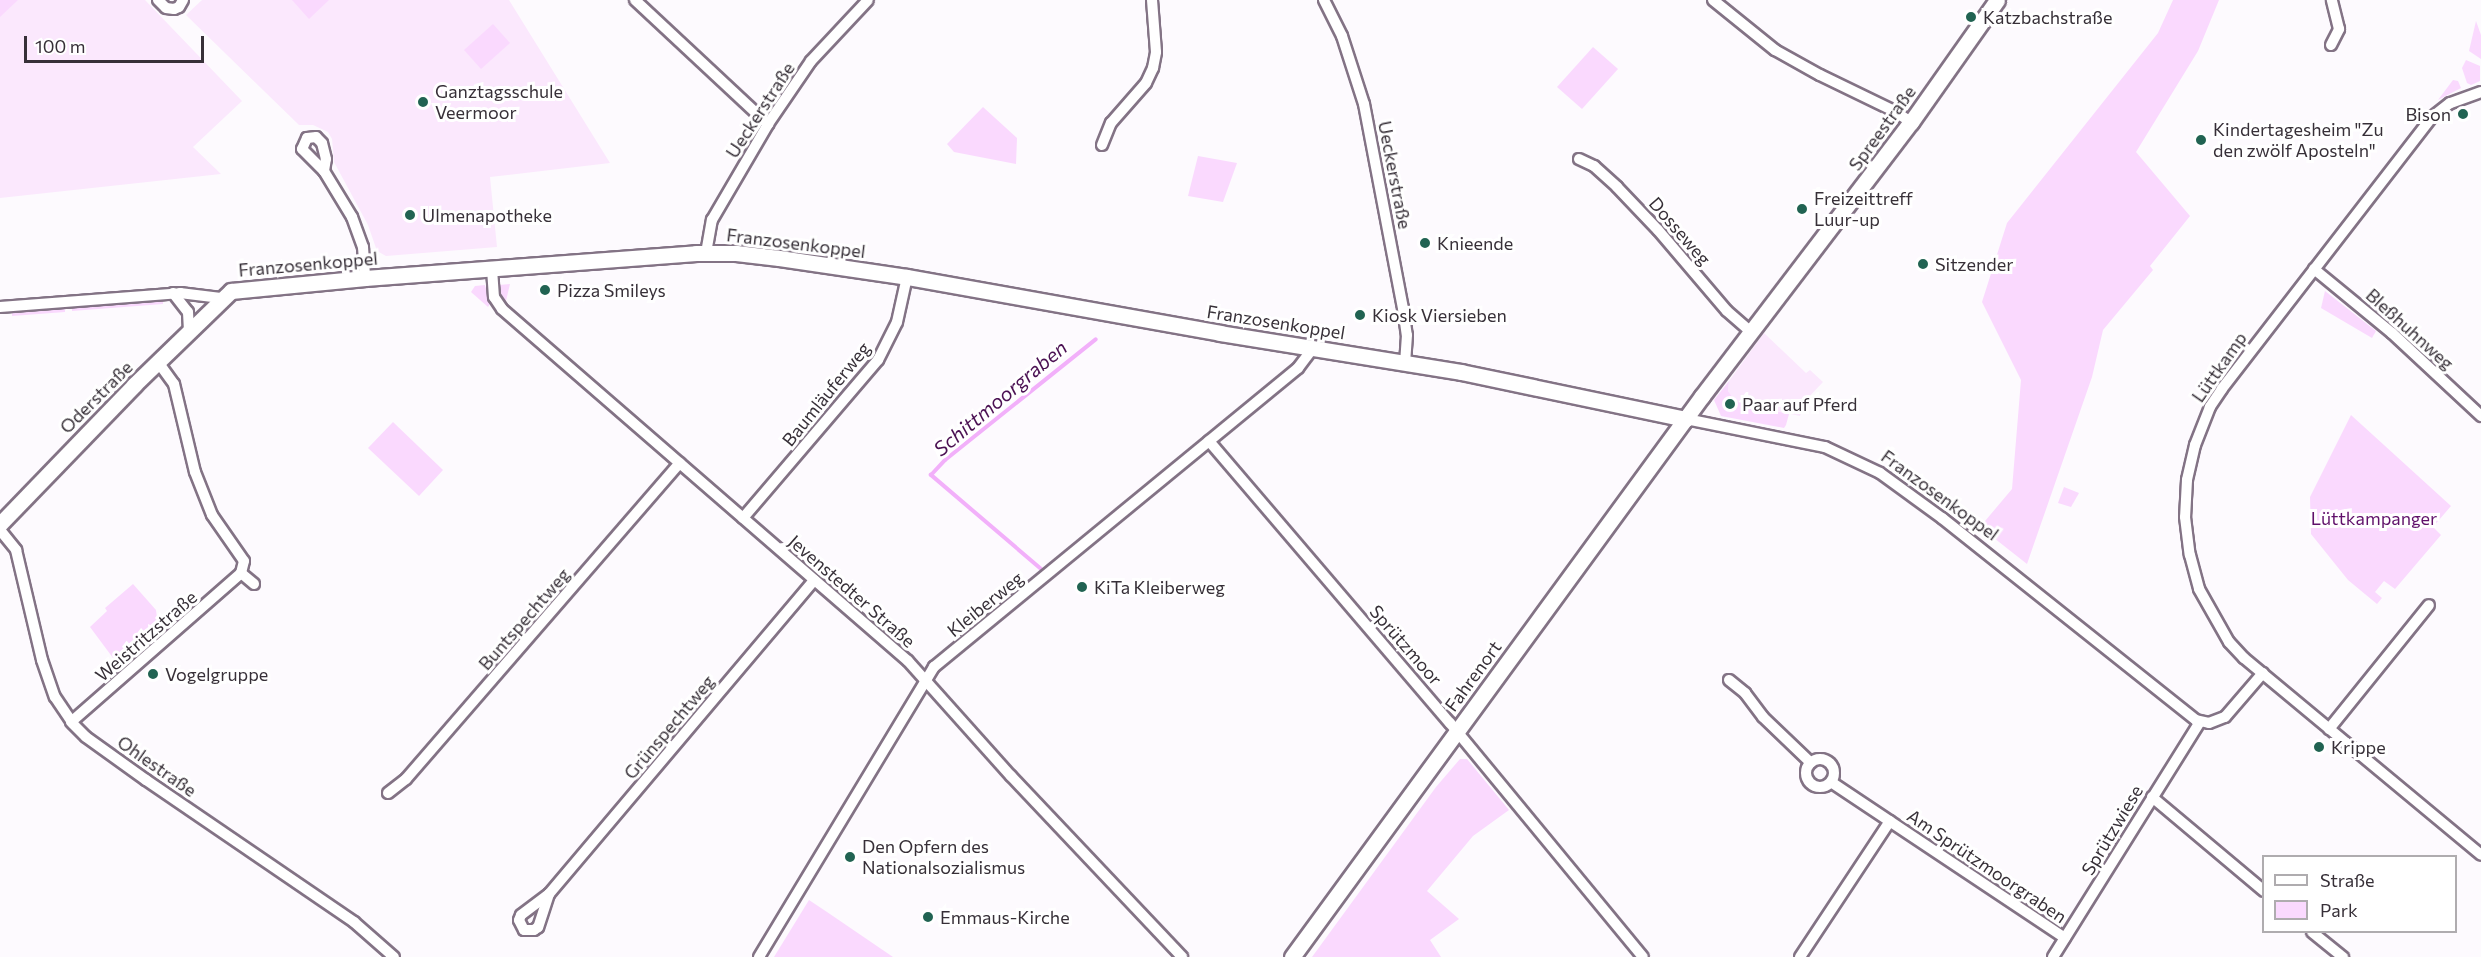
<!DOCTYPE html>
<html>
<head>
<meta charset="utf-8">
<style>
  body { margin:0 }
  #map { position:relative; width:2481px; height:957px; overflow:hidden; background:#fdfafe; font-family:Commissioner,sans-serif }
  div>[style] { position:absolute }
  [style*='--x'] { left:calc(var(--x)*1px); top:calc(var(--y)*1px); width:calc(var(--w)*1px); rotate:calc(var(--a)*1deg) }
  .built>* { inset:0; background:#fbe8fd }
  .green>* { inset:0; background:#fad9fe }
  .stream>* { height:4px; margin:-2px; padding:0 2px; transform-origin:2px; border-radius:2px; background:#f2b0fa }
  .roads { filter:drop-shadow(2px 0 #837385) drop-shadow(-2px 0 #837385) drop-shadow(0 2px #837385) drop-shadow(0 -2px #837385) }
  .street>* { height:10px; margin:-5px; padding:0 5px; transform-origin:5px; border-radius:5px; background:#fff }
  .street>.ring { margin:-5px; padding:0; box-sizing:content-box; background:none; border:10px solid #fff; border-radius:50% }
  .secondary>* { height:15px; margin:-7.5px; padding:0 7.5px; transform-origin:7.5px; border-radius:7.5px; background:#fff }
  .dots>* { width:16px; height:16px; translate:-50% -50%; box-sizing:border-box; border:3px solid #fff; border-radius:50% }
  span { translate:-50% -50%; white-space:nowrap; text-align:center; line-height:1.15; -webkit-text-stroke:6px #fff; paint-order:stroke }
  .poi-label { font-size:18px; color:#373038 }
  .left { translate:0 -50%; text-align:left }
  .right { translate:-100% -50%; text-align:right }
  .street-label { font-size:18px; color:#373038 }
  .park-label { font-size:18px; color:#60106a }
  .water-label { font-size:20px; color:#4b1153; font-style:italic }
  .legend { position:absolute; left:2262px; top:855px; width:195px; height:78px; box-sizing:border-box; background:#fff; border:2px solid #afacaf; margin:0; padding:8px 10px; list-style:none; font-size:18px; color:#373038 }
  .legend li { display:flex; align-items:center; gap:12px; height:30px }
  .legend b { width:30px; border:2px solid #afacaf }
  .scale { position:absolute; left:24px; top:36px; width:180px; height:27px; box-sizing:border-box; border:3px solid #373038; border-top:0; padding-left:8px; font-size:18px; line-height:21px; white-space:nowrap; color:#373038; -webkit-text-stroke:4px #fff; paint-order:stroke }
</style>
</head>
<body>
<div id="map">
  <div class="built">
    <div style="clip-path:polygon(0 0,145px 0,242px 101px,193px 147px,221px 174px,0 198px)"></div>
    <div style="clip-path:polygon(202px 0,509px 0,610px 163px,490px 177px,497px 247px,386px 256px,377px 251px,368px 225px,334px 162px,332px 139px,328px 132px,313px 125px,299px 125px,186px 15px)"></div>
    <div style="clip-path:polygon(1764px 333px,1806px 373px,1810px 370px,1823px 382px,1806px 400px,1800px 416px,1743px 404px,1734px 399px,1728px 391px,1729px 381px)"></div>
  </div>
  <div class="green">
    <div style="clip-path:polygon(0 0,18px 0,0 17px)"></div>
    <div style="clip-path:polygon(292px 0,329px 0,309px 19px)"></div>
    <div style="clip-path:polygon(2173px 0,2219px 0,2198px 51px,2136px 152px,2190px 216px,2150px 266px,2153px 270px,2103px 330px,2092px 377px,2027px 564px,1980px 527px,2012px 489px,2021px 380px,1982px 302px,2007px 223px,2158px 33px)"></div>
    <div style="clip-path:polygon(2476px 21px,2481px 35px,2481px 59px,2469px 51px)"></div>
    <div style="clip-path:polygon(493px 24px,510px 43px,481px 69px,464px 50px)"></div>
    <div style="clip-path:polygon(1593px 47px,1618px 69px,1582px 109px,1557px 87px)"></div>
    <div style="clip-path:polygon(2466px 60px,2480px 66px,2480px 81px,2471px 85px,2467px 83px,2462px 68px)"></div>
    <div style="clip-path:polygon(2453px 80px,2458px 81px,2461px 88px,2438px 100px)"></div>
    <div style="clip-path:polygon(983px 107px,1017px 138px,1016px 164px,954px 152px,947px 144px)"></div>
    <div style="clip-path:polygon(1198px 156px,1237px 163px,1223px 202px,1188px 196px)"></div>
    <div style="clip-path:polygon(510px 284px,505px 305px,499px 297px,499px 285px)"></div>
    <div style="clip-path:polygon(485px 285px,490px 304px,488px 307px,471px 292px,475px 286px)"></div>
    <div style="clip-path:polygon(2325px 291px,2376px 331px,2372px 338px,2321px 308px)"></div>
    <div style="clip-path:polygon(163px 300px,163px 304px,72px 311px,72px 307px)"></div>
    <div style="clip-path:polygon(225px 305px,227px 307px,221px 316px,174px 360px)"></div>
    <div style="clip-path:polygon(65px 307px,65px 312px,12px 316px,12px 311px)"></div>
    <div style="clip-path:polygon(1729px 381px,1728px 391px,1734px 399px,1743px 404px,1789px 414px,1786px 425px,1784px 428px,1721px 416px,1714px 400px)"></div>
    <div style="clip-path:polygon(2351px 415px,2451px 506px,2433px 527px,2441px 535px,2395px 589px,2384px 581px,2375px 592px,2382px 598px,2377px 604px,2348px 580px,2311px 534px,2310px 497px)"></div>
    <div style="clip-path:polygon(393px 422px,443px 470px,419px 496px,368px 448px)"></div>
    <div style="clip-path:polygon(2064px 487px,2079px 493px,2071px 507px,2058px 503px)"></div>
    <div style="clip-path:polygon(133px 584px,156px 610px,158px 626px,116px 662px,90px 627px,107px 611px,105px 608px)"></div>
    <div style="clip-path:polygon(1460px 759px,1467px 759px,1509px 810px,1473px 836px,1427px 891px,1459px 919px,1430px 940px,1441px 957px,1312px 957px,1436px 787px)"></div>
    <div style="clip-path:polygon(809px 900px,827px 912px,893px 957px,774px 957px)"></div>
  </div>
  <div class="stream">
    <div style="--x:1047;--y:574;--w:153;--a:-139.5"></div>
    <div style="--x:931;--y:475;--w:21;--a:-47"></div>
    <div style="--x:945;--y:460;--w:193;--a:-38.7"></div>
  </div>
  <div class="roads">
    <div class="street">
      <div style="--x:158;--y:0;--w:11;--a:45"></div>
      <div style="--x:166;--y:8;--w:8;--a:7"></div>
      <div style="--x:174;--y:9;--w:5;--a:-22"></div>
      <div style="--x:179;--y:7;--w:8;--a:-60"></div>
      <div style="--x:635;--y:0;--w:182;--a:43"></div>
      <div style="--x:1324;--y:0;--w:40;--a:63.4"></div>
      <div style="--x:1342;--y:36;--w:71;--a:72.1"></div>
      <div style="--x:1364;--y:104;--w:208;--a:79.2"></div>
      <div style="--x:1403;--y:308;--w:27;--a:82"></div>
      <div style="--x:1407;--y:335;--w:28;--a:94"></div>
      <div style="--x:1713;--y:0;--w:80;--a:38.9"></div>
      <div style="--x:1775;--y:50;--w:51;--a:29.1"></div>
      <div style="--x:1820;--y:75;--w:82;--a:25.9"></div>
      <div style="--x:1894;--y:111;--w:20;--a:33"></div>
      <div style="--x:2331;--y:45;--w:18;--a:-63"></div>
      <div style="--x:2339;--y:29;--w:30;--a:-104"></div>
      <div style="--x:2481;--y:92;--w:33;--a:160"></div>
      <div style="--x:2450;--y:103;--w:23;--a:142"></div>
      <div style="--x:2432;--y:117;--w:344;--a:127.7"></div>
      <div style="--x:2222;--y:389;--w:22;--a:124"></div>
      <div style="--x:2210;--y:407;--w:41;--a:111.5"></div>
      <div style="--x:2195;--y:445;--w:36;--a:103"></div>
      <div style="--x:2187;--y:480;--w:37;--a:93"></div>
      <div style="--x:2185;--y:517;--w:38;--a:83"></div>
      <div style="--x:2190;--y:555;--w:35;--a:75"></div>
      <div style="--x:2199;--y:589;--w:61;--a:60.5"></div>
      <div style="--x:2229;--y:642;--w:22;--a:47"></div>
      <div style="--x:2244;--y:658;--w:308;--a:39.7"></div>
      <div style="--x:1102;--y:145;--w:24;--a:-68"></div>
      <div style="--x:1111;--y:123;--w:53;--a:-48.8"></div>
      <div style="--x:1146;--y:83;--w:17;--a:-65"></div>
      <div style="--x:1153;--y:68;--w:16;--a:-79"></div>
      <div style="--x:1156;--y:52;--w:52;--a:-94.4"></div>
      <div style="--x:1579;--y:159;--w:17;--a:25"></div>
      <div style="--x:1594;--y:166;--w:31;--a:42"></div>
      <div style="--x:1617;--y:187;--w:59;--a:46.4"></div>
      <div style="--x:1658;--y:230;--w:106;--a:49.6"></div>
      <div style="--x:1727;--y:311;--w:30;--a:41"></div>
      <div style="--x:324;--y:171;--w:12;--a:-81"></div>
      <div style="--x:326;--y:159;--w:16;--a:-104"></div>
      <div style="--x:322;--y:143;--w:8;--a:-135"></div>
      <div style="--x:316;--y:137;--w:9;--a:174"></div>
      <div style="--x:307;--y:138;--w:12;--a:114"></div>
      <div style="--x:302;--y:149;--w:31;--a:45"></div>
      <div style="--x:324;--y:171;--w:54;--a:58.7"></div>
      <div style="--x:352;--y:217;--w:32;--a:70"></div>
      <div style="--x:363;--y:247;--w:31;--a:86"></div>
      <div style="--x:706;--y:253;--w:34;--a:-80"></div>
      <div style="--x:712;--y:220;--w:111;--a:-59.7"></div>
      <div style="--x:768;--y:124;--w:76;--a:-55.7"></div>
      <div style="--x:811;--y:61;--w:83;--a:-46.9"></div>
      <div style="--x:492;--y:269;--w:28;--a:86"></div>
      <div style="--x:494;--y:297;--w:14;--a:56"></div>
      <div style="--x:502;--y:309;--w:537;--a:40.93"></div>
      <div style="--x:908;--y:661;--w:154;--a:48.2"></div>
      <div style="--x:1011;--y:776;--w:249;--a:46.6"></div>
      <div style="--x:2314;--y:269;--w:101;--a:39.4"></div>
      <div style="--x:2392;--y:333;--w:122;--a:43"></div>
      <div style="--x:173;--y:293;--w:24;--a:52"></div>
      <div style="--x:188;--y:312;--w:20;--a:87"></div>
      <div style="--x:0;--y:307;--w:181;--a:-4.4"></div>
      <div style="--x:180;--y:293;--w:41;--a:7"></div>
      <div style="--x:158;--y:362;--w:27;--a:54"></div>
      <div style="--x:174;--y:384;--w:90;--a:76.6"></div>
      <div style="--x:195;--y:472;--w:46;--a:68.4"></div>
      <div style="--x:212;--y:515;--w:56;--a:55.2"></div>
      <div style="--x:244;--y:561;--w:12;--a:104"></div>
      <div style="--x:241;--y:573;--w:17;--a:40"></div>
      <div style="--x:1686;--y:419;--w:142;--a:11.4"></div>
      <div style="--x:1825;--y:447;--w:61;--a:25.3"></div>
      <div style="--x:1880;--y:473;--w:77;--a:36"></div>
      <div style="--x:1942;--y:518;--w:325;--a:38.5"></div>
      <div style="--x:2196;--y:720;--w:13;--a:13"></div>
      <div style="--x:2209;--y:723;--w:17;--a:-21"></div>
      <div style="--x:2225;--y:717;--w:58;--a:-49.2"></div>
      <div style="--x:1209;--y:441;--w:371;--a:49.5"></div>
      <div style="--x:1450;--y:723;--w:303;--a:50.5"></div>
      <div style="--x:743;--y:518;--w:208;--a:-49.5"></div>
      <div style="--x:878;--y:360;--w:42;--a:-63.4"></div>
      <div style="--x:897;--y:322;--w:46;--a:-77.5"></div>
      <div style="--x:0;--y:530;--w:26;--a:51"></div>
      <div style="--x:16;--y:550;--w:113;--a:76.7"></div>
      <div style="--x:42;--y:660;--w:39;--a:71"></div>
      <div style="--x:55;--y:697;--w:32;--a:56"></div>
      <div style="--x:73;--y:724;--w:18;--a:45"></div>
      <div style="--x:86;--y:737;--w:74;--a:35.6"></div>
      <div style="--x:146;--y:780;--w:252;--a:34.3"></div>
      <div style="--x:354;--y:922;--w:53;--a:41.2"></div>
      <div style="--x:1729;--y:680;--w:21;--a:39"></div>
      <div style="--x:1745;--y:693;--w:30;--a:53"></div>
      <div style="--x:1763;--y:717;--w:66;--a:43.8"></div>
      <div style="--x:71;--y:722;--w:226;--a:-41.2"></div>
      <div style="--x:2329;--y:729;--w:159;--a:-51.1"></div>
      <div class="ring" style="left:1806px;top:759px;width:18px;height:18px"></div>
      <div style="--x:1831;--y:782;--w:281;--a:33.7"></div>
      <div style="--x:388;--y:793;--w:23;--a:-38"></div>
      <div style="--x:406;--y:779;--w:418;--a:-49.1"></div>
      <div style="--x:2152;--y:797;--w:146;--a:40"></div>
      <div style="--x:549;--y:894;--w:35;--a:108"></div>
      <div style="--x:538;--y:927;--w:5;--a:143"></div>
      <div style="--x:534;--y:930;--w:10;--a:180"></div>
      <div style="--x:524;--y:930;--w:11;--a:-117"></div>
      <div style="--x:519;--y:920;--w:5;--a:-68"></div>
      <div style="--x:521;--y:915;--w:35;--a:-37"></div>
      <div style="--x:549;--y:894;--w:411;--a:-49.8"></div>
      <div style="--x:2312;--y:932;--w:40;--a:39"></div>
      <div style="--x:759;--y:957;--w:339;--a:-58.9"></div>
      <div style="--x:934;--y:667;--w:471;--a:-39.4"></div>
      <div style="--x:1298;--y:368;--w:26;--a:-53"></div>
      <div style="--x:1800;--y:957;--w:163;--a:-56.5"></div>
      <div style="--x:2053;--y:957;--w:277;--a:-58"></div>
    </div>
    <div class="secondary">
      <div style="--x:0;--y:524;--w:193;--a:-46"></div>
      <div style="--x:134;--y:385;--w:135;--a:-44.1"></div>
      <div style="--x:231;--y:291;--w:135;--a:-5.5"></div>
      <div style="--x:365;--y:278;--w:332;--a:-4.3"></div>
      <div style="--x:696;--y:253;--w:40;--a:0"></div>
      <div style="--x:736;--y:253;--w:43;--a:6.6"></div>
      <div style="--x:779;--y:258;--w:129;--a:8.4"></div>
      <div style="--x:907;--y:277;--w:318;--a:10.1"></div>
      <div style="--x:1220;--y:333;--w:244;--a:9.2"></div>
      <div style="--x:1461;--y:372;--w:230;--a:11.8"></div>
      <div style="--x:1292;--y:957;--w:695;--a:-53.84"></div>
      <div style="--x:1702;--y:396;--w:345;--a:-52.7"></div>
      <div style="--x:1911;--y:122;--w:149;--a:-54.8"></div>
    </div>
  </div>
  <div class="dots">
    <div style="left:1971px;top:17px;background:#216352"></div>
    <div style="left:423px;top:102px;background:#216352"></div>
    <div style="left:2463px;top:114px;background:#216352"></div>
    <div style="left:2201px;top:140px;background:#216352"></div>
    <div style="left:1802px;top:209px;background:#216352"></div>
    <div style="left:410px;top:215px;background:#216352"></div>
    <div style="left:1425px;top:243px;background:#216352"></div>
    <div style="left:1923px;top:264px;background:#216352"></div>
    <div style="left:545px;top:290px;background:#216352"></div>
    <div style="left:1360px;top:315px;background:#216352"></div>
    <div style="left:1730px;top:404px;background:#216352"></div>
    <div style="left:1082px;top:587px;background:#216352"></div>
    <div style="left:153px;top:674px;background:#216352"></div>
    <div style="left:2319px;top:747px;background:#216352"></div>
    <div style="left:850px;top:857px;background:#216352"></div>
    <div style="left:928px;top:917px;background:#216352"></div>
  </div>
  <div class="poi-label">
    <span class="left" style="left:1983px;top:17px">Katzbachstraße</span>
    <span class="left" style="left:435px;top:102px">Ganztagsschule<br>Veermoor</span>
    <span class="right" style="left:2451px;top:114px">Bison</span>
    <span class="left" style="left:2213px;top:140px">Kindertagesheim "Zu<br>den zwölf Aposteln"</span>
    <span class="left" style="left:1814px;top:209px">Freizeittreff<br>Luur-up</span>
    <span class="left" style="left:422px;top:215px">Ulmenapotheke</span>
    <span class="left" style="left:1437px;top:243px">Knieende</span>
    <span class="left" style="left:1935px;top:264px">Sitzender</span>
    <span class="left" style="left:557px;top:290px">Pizza Smileys</span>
    <span class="left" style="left:1372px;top:315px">Kiosk Viersieben</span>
    <span class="left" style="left:1742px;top:404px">Paar auf Pferd</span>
    <span class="left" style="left:1094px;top:587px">KiTa Kleiberweg</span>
    <span class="left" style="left:165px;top:674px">Vogelgruppe</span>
    <span class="left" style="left:2331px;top:747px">Krippe</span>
    <span class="left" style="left:862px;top:857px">Den Opfern des<br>Nationalsozialismus</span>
    <span class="left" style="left:940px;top:917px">Emmaus-Kirche</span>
  </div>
  <div class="street-label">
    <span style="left:760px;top:110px;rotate:-57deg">Ueckerstraße</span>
    <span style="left:1882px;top:128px;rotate:-54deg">Spreestraße</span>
    <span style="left:1395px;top:175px;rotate:79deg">Ueckerstraße</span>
    <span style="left:1680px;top:231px;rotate:49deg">Dosseweg</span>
    <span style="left:796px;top:243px;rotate:7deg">Franzosenkoppel</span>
    <span style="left:308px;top:264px;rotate:-5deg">Franzosenkoppel</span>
    <span style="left:1276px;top:322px;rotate:9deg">Franzosenkoppel</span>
    <span style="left:2410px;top:329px;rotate:42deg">Bleßhuhnweg</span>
    <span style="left:2219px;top:367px;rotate:-55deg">Lüttkamp</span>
    <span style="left:826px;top:394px;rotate:-51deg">Baumläuferweg</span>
    <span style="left:96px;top:397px;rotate:-45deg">Oderstraße</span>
    <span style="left:1940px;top:495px;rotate:36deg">Franzosenkoppel</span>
    <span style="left:852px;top:591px;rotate:41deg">Jevenstedter Straße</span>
    <span style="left:985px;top:604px;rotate:-39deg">Kleiberweg</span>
    <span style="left:524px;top:619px;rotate:-49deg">Buntspechtweg</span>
    <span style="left:146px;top:636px;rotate:-41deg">Weistritzstraße</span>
    <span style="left:1406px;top:645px;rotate:49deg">Sprützmoor</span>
    <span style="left:1473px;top:676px;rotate:-54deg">Fahrenort</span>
    <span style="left:669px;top:727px;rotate:-50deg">Grünspechtweg</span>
    <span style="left:157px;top:766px;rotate:35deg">Ohlestraße</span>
    <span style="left:2112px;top:830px;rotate:-59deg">Sprützwiese</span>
    <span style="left:1987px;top:866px;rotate:34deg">Am Sprützmoorgraben</span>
  </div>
  <div class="park-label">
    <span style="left:2374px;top:518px">Lüttkampanger</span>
  </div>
  <div class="water-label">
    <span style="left:1000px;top:398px;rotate:-40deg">Schittmoorgraben</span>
  </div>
  <ul class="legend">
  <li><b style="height:8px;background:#fff"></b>Straße</li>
  <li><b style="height:16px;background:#fad9fe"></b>Park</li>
  </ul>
  <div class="scale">100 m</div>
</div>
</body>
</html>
